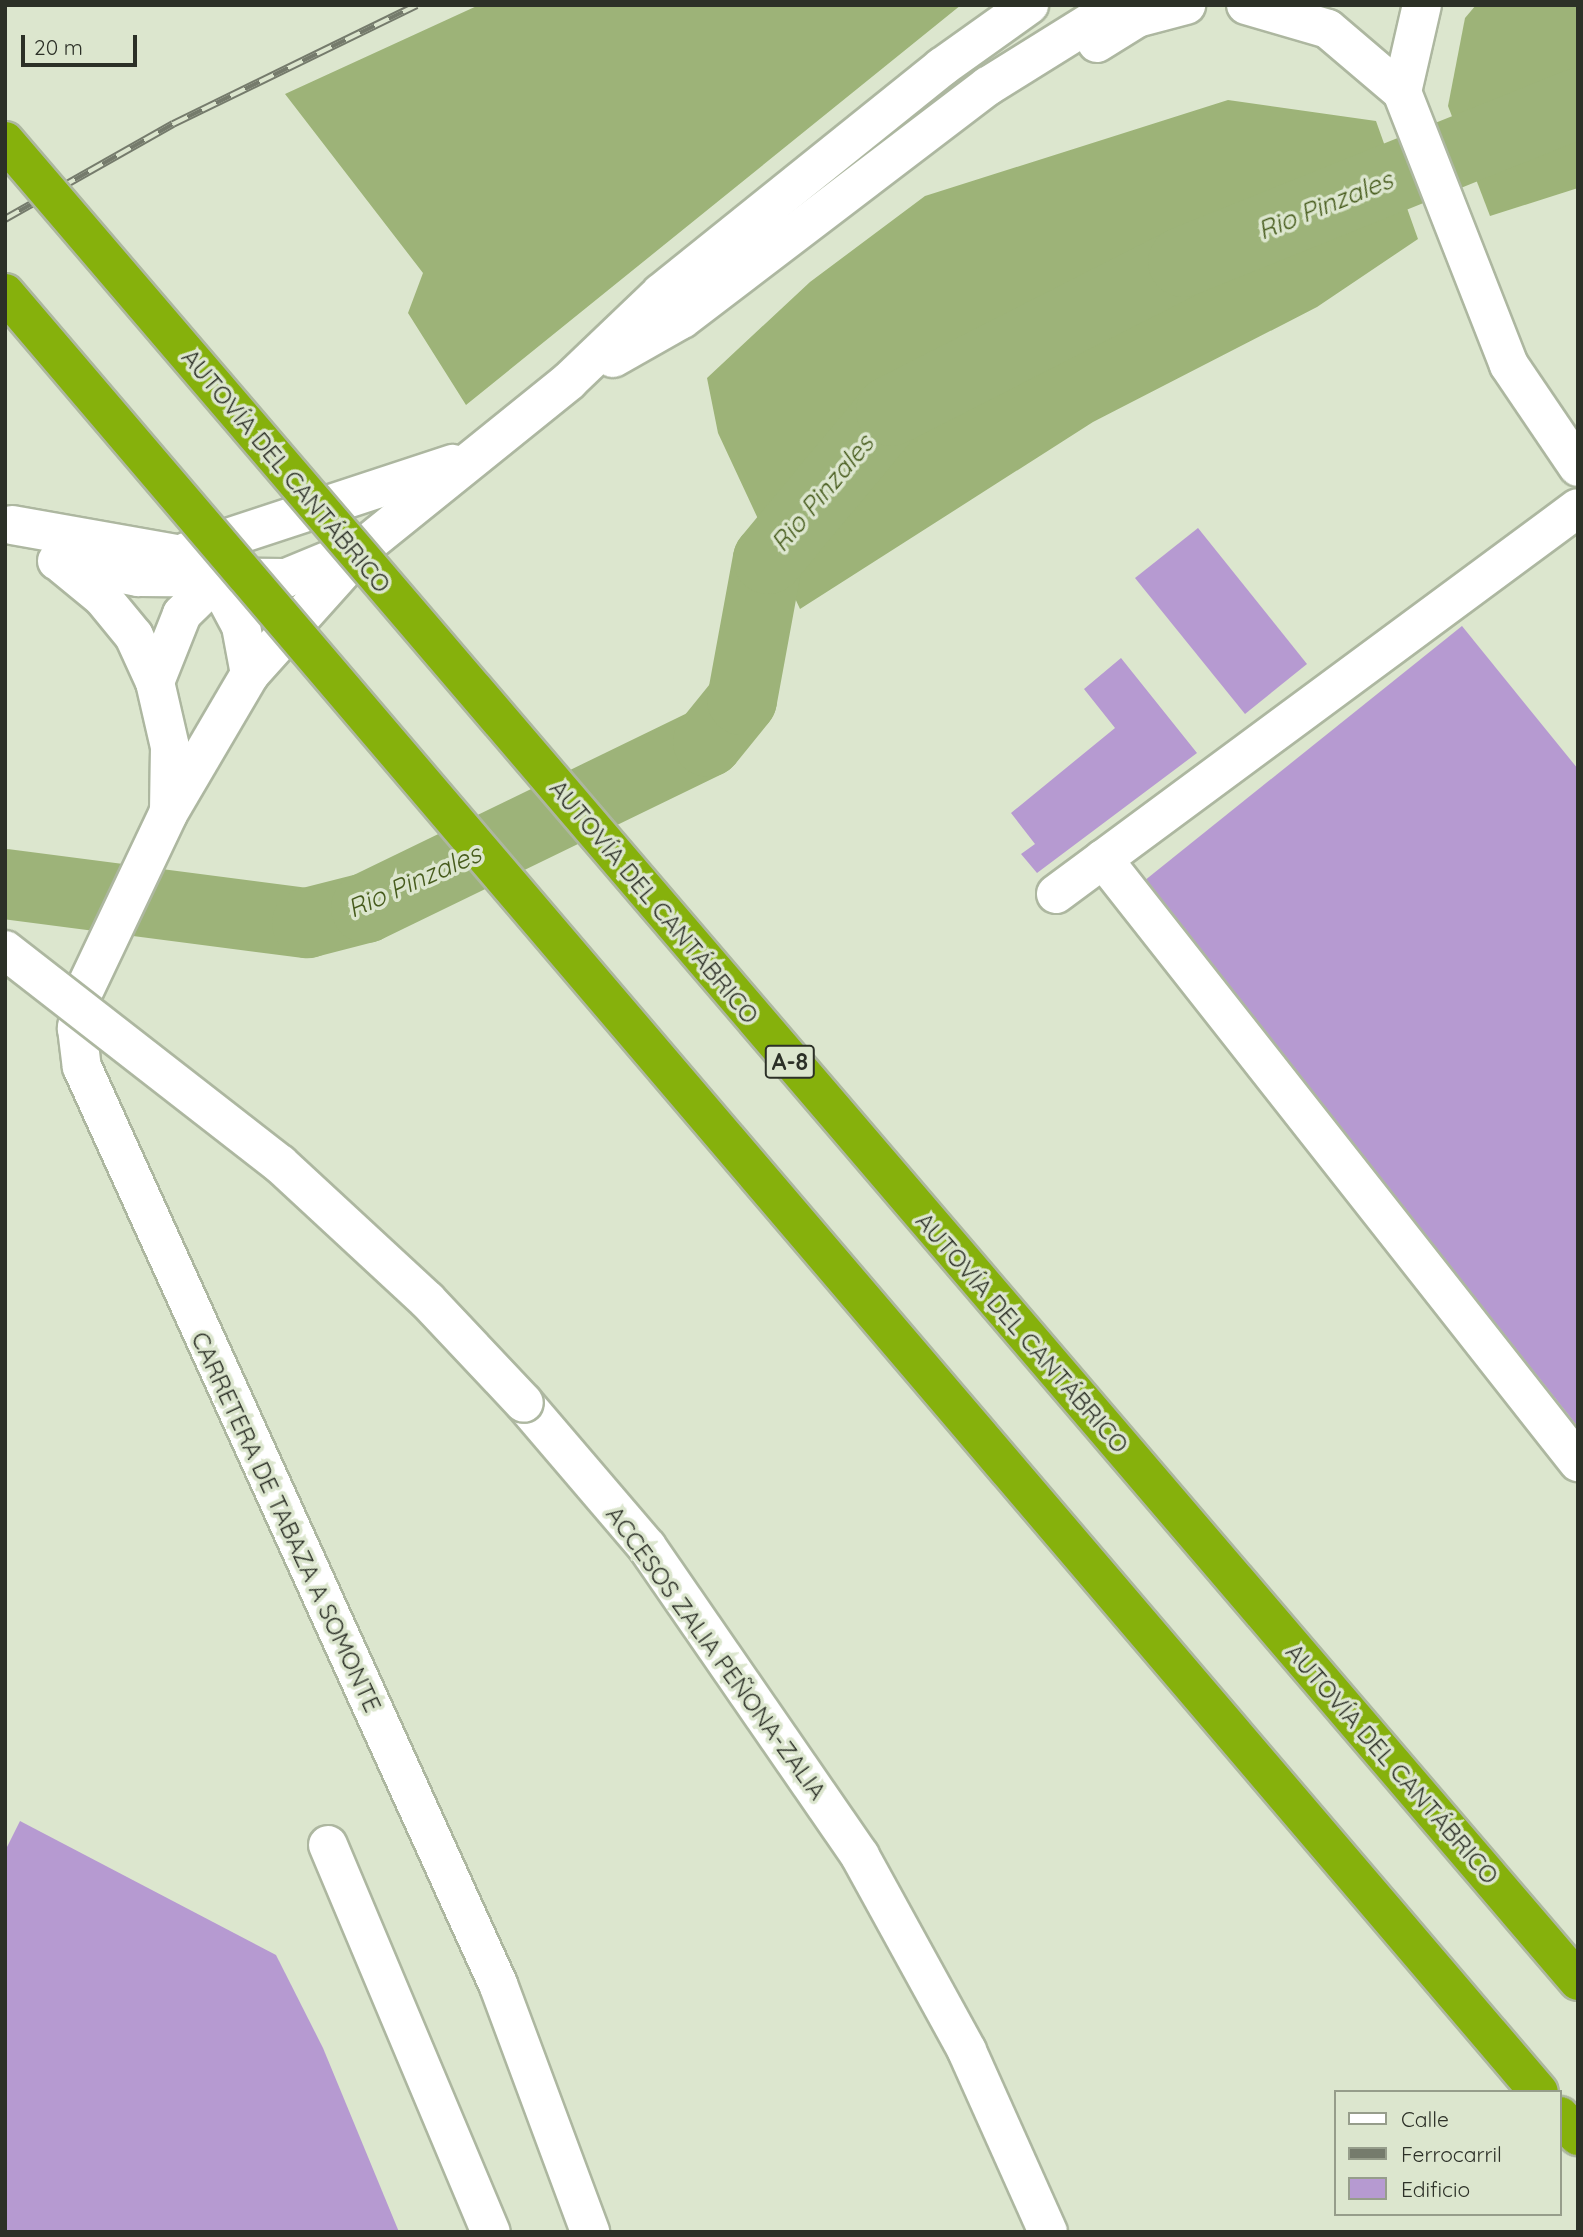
<!DOCTYPE html>
<html>
<head>
<meta charset="utf-8">
<style>
  body { margin:0 }
  #map { position:relative; width:1583px; height:2237px; overflow:hidden; background:#dce6ce; font-family:Quicksand,sans-serif }
  div>[style] { position:absolute }
  [style*='--x'] { left:calc(var(--x)*1px); top:calc(var(--y)*1px); width:calc(var(--w)*1px); rotate:calc(var(--a)*1deg) }
  .forest>* { inset:0; background:#9db378 }
  .river>* { height:70px; margin:-35px; padding:0 35px; transform-origin:35px; border-radius:35px; background:#9db379 }
  .building>* { inset:0; background:#b69ad1 }
  .roads { filter:drop-shadow(2px 0 #adb7a0) drop-shadow(-2px 0 #adb7a0) drop-shadow(0 2px #adb7a0) drop-shadow(0 -2px #adb7a0) }
  .minor>* { height:38px; margin:-19px; padding:0 19px; transform-origin:19px; border-radius:19px; background:#fff }
  .highway>* { height:38px; margin:-19px; padding:0 19px; transform-origin:19px; border-radius:19px; background:#86b10c }
  .rail>* { height:8px; margin-top:-4px; transform-origin:0; background:repeating-linear-gradient(90deg,#dce6ce 0 16px,#757b6c 0 32px); box-sizing:border-box; border-block:2px solid #757b6c }
  .bridges { filter:drop-shadow(2px 0 #adb7a0) drop-shadow(-2px 0 #adb7a0) drop-shadow(0 2px #adb7a0) drop-shadow(0 -2px #adb7a0) }
  .minor-bridge>* { height:38px; margin:-19px; padding:0 19px; transform-origin:19px; border-radius:19px; background:#fff }
  .highway-bridge>* { height:38px; margin:-19px; padding:0 19px; transform-origin:19px; border-radius:19px; background:#86b10c }
  span { translate:-50% -50%; white-space:nowrap; text-align:center; line-height:1.15; -webkit-text-stroke:7px #dce6ce; paint-order:stroke }
  .shield-label span { padding:2px 5px; background:#dce6ce; border:2px solid; border-radius:5px; -webkit-text-stroke-width:0 }
  .shield-label { font-size:23px; color:#2c3027; font-weight:700 }
  .street-label { font-size:24px; color:#2c3027 }
  .water-label { font-size:26px; color:#475c1d; font-style:italic }
  .frame { position:absolute; inset:0; border:7px solid #2c3027; pointer-events:none }
  .legend { position:absolute; left:1334px; top:2090px; width:228px; height:126px; box-sizing:border-box; background:#dce6ce; border:2px solid #969d8b; margin:0; padding:9px 12px; list-style:none; font-size:21px; color:#2c3027 }
  .legend li { display:flex; align-items:center; gap:14px; height:35px }
  .legend b { width:35px; border:2px solid #969d8b }
  .scale { position:absolute; left:21px; top:35px; width:116px; height:32px; box-sizing:border-box; border:4px solid #2c3027; border-top:0; padding-left:9px; font-size:21px; line-height:24px; white-space:nowrap; color:#2c3027; -webkit-text-stroke:5px #dce6ce; paint-order:stroke }
</style>
</head>
<body>
<div id="map">
  <div class="forest">
    <div style="clip-path:polygon(479px 5px,961px 5px,466px 405px,408px 313px,423px 273px,285px 94px)"></div>
    <div style="clip-path:polygon(1476px 5px,1578px 5px,1578px 188px,1490px 216px,1448px 106px,1465px 18px)"></div>
    <div style="clip-path:polygon(1228px 100px,1376px 121px,1418px 239px,1317px 307px,1093px 422px,800px 609px,718px 433px,707px 378px,810px 282px,925px 196px)"></div>
  </div>
  <div class="river">
    <div style="--x:5;--y:884;--w:305;--a:7.4"></div>
    <div style="--x:307;--y:923;--w:61;--a:-14.3"></div>
    <div style="--x:366;--y:908;--w:380;--a:-25.9"></div>
    <div style="--x:708;--y:742;--w:54;--a:-51"></div>
    <div style="--x:742;--y:700;--w:143;--a:-79.6"></div>
    <div style="--x:768;--y:559;--w:192;--a:-50.3"></div>
    <div style="--x:891;--y:411;--w:328;--a:-27"></div>
    <div style="--x:1183;--y:262;--w:426;--a:-21.9"></div>
  </div>
  <div class="building">
    <div style="clip-path:polygon(1198px 528px,1307px 664px,1245px 714px,1135px 578px)"></div>
    <div style="clip-path:polygon(1462px 626px,1578px 769px,1578px 1427px,1144px 881px)"></div>
    <div style="clip-path:polygon(1121px 658px,1197px 753px,1037px 873px,1021px 854px,1035px 844px,1011px 813px,1115px 728px,1084px 689px)"></div>
    <div style="clip-path:polygon(20px 1821px,276px 1955px,323px 2048px,399px 2232px,5px 2232px,5px 1851px)"></div>
  </div>
  <div class="roads">
    <div class="minor">
      <div style="--x:1246;--y:5;--w:85;--a:16.3"></div>
      <div style="--x:1328;--y:29;--w:97;--a:40.4"></div>
      <div style="--x:1402;--y:92;--w:293;--a:68.6"></div>
      <div style="--x:1509;--y:365;--w:123;--a:55.9"></div>
      <div style="--x:1097;--y:43;--w:47;--a:-32"></div>
      <div style="--x:1137;--y:18;--w:51;--a:-14.9"></div>
      <div style="--x:1402;--y:92;--w:89;--a:-77.1"></div>
      <div style="--x:613;--y:358;--w:79;--a:-29.5"></div>
      <div style="--x:682;--y:319;--w:385;--a:-37.3"></div>
      <div style="--x:988;--y:86;--w:153;--a:-31.9"></div>
      <div style="--x:12;--y:525;--w:168;--a:10"></div>
      <div style="--x:177;--y:554;--w:46;--a:32.7"></div>
      <div style="--x:216;--y:579;--w:53;--a:62"></div>
      <div style="--x:241;--y:626;--w:49;--a:79.4"></div>
      <div style="--x:250;--y:674;--w:162;--a:120.4"></div>
      <div style="--x:168;--y:814;--w:198;--a:115.4"></div>
      <div style="--x:83;--y:993;--w:36;--a:100"></div>
      <div style="--x:77;--y:1028;--w:39;--a:83"></div>
      <div style="--x:82;--y:1067;--w:1007;--a:65.6"></div>
      <div style="--x:498;--y:1984;--w:265;--a:69.6"></div>
      <div style="--x:188;--y:551;--w:279;--a:-18.2"></div>
      <div style="--x:57;--y:561;--w:83;--a:11.2"></div>
      <div style="--x:138;--y:577;--w:148;--a:0.4"></div>
      <div style="--x:286;--y:578;--w:87;--a:-22.4"></div>
      <div style="--x:366;--y:545;--w:261;--a:-38.9"></div>
      <div style="--x:569;--y:381;--w:127;--a:-43.7"></div>
      <div style="--x:661;--y:293;--w:361;--a:-38.8"></div>
      <div style="--x:942;--y:67;--w:107;--a:-35.5"></div>
      <div style="--x:63;--y:565;--w:50;--a:39.4"></div>
      <div style="--x:102;--y:597;--w:50;--a:50.6"></div>
      <div style="--x:134;--y:636;--w:51;--a:65.5"></div>
      <div style="--x:155;--y:682;--w:67;--a:77"></div>
      <div style="--x:170;--y:747;--w:64;--a:90.9"></div>
      <div style="--x:250;--y:674;--w:172;--a:-48.1"></div>
      <div style="--x:155;--y:682;--w:73;--a:-68.3"></div>
      <div style="--x:182;--y:614;--w:63;--a:-44.4"></div>
      <div style="--x:1103;--y:859;--w:768;--a:51.77"></div>
      <div style="--x:1056;--y:894;--w:649;--a:-36.48"></div>
      <div style="--x:524;--y:1403;--w:189;--a:49.5"></div>
      <div style="--x:647;--y:1547;--w:375;--a:55.4"></div>
      <div style="--x:860;--y:1856;--w:222;--a:61.2"></div>
      <div style="--x:967;--y:2051;--w:198;--a:65.9"></div>
      <div style="--x:328;--y:1845;--w:420;--a:67.2"></div>
    </div>
    <div class="highway">
      <div style="--x:1560;--y:2116;--w:27;--a:48"></div>
    </div>
  </div>
  <div class="rail">
    <div style="--x:5;--y:219;--w:193;--a:-29.5"></div>
    <div style="--x:173;--y:124;--w:271;--a:-26"></div>
  </div>
  <div class="bridges">
    <div class="minor-bridge">
      <div style="--x:5;--y:950;--w:348;--a:37.9"></div>
      <div style="--x:280;--y:1164;--w:200;--a:42.8"></div>
      <div style="--x:427;--y:1300;--w:141;--a:46.7"></div>
    </div>
    <div class="highway-bridge">
      <div style="--x:5;--y:141;--w:2421;--a:49.47"></div>
      <div style="--x:5;--y:293;--w:2364;--a:49.55"></div>
    </div>
  </div>
  <div class="shield-label">
    <span style="left:790px;top:1062px">A-8</span>
  </div>
  <div class="street-label">
    <span style="left:286px;top:471px;rotate:50deg">AUTOVÍA DEL CANTÁBRICO</span>
    <span style="left:654px;top:902px;rotate:50deg">AUTOVÍA DEL CANTÁBRICO</span>
    <span style="left:1022px;top:1333px;rotate:49deg">AUTOVÍA DEL CANTÁBRICO</span>
    <span style="left:286px;top:1522px;rotate:65deg">CARRETERA DE TABAZA A SOMONTE</span>
    <span style="left:716px;top:1653px;rotate:54deg">ACCESOS ZALIA PEÑONA-ZALIA</span>
    <span style="left:1392px;top:1764px;rotate:49deg">AUTOVÍA DEL CANTÁBRICO</span>
  </div>
  <div class="water-label">
    <span style="left:1325px;top:205px;rotate:-22deg">Rio Pinzales</span>
    <span style="left:822px;top:493px;rotate:-50deg">Rio Pinzales</span>
    <span style="left:414px;top:881px;rotate:-24deg">Rio Pinzales</span>
  </div>
  <div class="frame"></div>
  <ul class="legend">
  <li><b style="height:9px;background:#fff"></b>Calle</li>
  <li><b style="height:9px;background:#757b6c"></b>Ferrocarril</li>
  <li><b style="height:19px;background:#b69ad1"></b>Edificio</li>
  </ul>
  <div class="scale">20 m</div>
</div>
</body>
</html>
